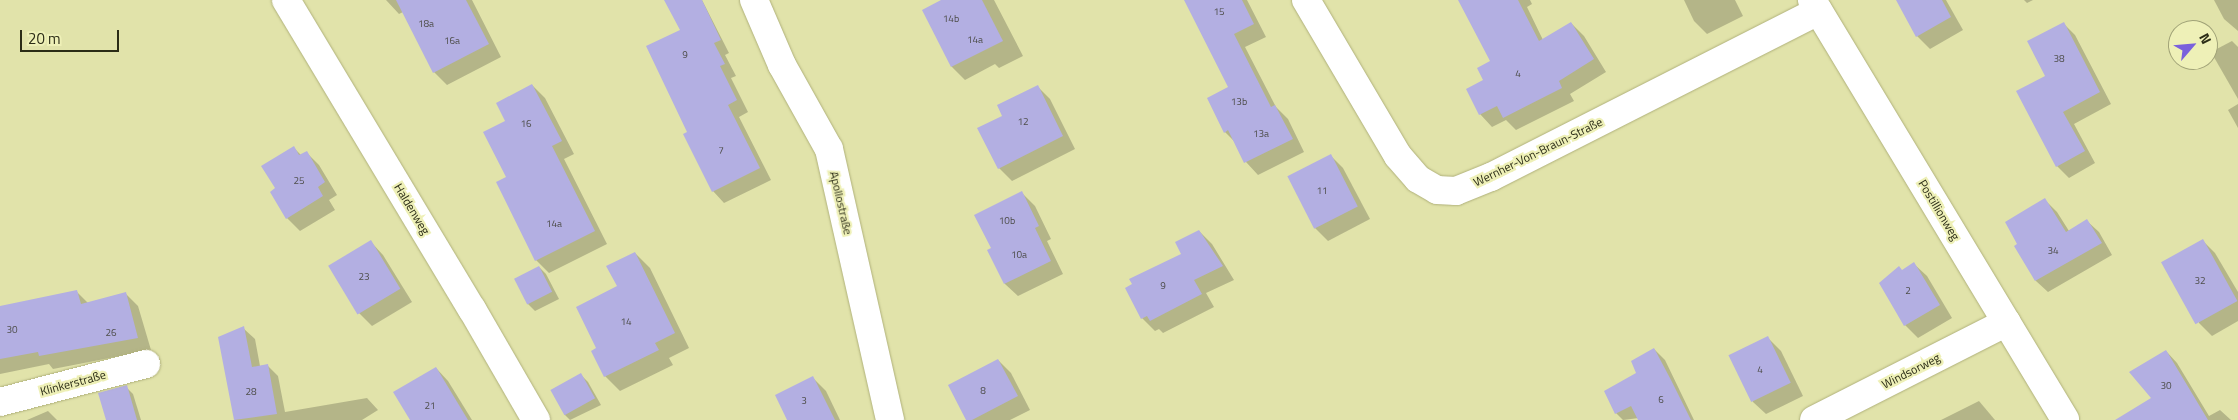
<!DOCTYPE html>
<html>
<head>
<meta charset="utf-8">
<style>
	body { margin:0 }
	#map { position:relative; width:2238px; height:420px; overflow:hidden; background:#e1e3aa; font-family:"Titillium Web",sans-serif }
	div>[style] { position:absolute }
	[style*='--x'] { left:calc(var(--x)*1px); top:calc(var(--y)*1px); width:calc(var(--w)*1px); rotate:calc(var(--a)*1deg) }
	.shadow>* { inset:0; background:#0003 }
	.building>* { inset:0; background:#b3afe2; transform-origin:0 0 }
	.roads { filter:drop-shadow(0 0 1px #b0b17b) drop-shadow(0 0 1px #b0b17b) }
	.minor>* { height:28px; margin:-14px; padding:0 14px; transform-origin:14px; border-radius:14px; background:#fff }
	span { translate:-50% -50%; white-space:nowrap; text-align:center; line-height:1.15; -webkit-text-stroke:4.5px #eef0b7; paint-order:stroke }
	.number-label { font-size:10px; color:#4d4d49 }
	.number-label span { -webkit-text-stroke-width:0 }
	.street-label { font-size:12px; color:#2b2c16 }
	.north { position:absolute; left:2168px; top:20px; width:50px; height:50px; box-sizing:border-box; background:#eef0b7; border:1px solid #a0a277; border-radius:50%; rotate:63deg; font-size:14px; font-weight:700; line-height:20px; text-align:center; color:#2b2c16 }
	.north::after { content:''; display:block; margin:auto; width:18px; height:22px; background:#7a61dc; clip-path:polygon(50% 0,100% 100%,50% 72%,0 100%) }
	.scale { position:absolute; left:20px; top:30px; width:99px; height:22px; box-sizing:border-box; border:2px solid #2b2c16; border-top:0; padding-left:6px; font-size:15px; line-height:18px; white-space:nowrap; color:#2b2c16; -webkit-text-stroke:4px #eef0b7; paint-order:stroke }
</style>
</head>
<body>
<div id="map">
	<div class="shadow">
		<i style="clip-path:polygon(386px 0,472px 0,501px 57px,447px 85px,434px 72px,403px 12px,399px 14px)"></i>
		<i style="clip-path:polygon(665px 0,702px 0,729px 53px,725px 55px,736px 76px,731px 78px,748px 112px,739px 117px,771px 180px,724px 203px,713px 191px,688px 132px,681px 30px)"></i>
		<i style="clip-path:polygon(944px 0,994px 0,1023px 56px,999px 68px,995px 64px,965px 80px,952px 67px,924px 10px)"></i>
		<i style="clip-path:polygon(1186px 0,1247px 0,1266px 37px,1245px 47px,1276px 107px,1288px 119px,1304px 152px,1258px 175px,1246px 162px,1237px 144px,1225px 132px,1230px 88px)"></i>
		<i style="clip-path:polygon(1459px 0,1530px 0,1532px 4px,1527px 7px,1543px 40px,1571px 23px,1584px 36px,1606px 72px,1570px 94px,1574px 101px,1516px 130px,1506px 120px,1492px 127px,1480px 114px,1485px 80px,1492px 62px)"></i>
		<i style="clip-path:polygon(1684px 0,1735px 0,1743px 16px,1707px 34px,1694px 21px)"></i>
		<i style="clip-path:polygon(1908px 0,1946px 0,1963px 30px,1930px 49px,1917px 36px)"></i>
		<i style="clip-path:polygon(2024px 0,2033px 0,2027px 3px)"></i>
		<i style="clip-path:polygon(2214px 0,2238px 0,2238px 31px,2224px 19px)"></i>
		<i style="clip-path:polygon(2063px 23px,2075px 35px,2111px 104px,2074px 124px,2095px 163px,2069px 178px,2057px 166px,2047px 77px)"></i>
		<i style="clip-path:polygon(2232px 41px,2238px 47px,2238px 99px,2211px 52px)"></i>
		<i style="clip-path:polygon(532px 85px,545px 98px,574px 154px,564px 159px,607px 244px,549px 273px,536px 260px,508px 178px)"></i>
		<i style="clip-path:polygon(1037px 86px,1050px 99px,1075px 149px,1012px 181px,999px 168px,1004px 116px)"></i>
		<i style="clip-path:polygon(2238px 104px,2238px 128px,2228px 110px)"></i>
		<i style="clip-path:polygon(294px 148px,301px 155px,306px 152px,319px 165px,337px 195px,329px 200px,335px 210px,300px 231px,287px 218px,277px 189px)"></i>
		<i style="clip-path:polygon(1330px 155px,1343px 168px,1370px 219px,1328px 241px,1315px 228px)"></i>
		<i style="clip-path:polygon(1022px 193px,1035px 206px,1051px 239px,1047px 241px,1063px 274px,1018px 296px,1005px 284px,993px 249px)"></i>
		<i style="clip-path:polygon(2045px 200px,2057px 212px,2069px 231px,2087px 221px,2099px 232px,2112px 255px,2048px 292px,2036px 281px,2016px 246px)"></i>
		<i style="clip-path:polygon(1199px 231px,1212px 244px,1234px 280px,1206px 293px,1214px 307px,1163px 333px,1159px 329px,1155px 331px,1142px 318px)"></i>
		<i style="clip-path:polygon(2202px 240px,2215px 253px,2238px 292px,2238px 321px,2212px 336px,2199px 323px)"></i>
		<i style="clip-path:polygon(371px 242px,383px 255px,412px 302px,372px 326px,359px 313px)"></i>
		<i style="clip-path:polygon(635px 253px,650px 268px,689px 348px,669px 358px,673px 365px,620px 391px,605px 376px,598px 349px,618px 287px)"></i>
		<i style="clip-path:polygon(1914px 264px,1927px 276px,1952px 318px,1918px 338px,1905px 325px,1902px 271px)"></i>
		<i style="clip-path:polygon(539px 267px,546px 274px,559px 299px,535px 311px,528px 304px,516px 279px)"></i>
		<i style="clip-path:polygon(77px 292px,88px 303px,125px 293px,138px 306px,151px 350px,53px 369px,49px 364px,0 374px,0 308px)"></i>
		<i style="clip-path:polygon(243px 328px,255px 339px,260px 366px,267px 365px,278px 376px,285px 412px,367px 398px,378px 410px,362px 420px,235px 420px,220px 338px)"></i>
		<i style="clip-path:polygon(1768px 338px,1781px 351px,1803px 396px,1766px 414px,1753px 402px,1731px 357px)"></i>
		<i style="clip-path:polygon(1654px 349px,1665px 360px,1694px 420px,1640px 420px,1639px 418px,1623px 420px,1616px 413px)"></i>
		<i style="clip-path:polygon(2166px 351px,2177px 363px,2209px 416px,2220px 410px,2231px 420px,2119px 420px,2153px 399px)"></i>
		<i style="clip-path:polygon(998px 360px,1011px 373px,1030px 410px,1010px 420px,968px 420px)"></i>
		<i style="clip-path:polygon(436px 368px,448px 381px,472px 420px,411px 420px)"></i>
		<i style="clip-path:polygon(581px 375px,588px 382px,601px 405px,570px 420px,564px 414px)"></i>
		<i style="clip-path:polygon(813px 378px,826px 391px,840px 420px,789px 420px)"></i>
		<i style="clip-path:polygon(126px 387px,133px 394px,141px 420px,107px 420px)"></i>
		<i style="clip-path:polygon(1979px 401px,1995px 420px,1941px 420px)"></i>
		<i style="clip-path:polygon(48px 411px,57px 420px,27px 420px)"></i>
	</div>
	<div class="building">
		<i style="clip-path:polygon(396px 0,466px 0,489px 44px,433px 73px)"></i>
		<i style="clip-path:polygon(664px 0,702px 0,721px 40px,714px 43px,725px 64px,720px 66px,737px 100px,728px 105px,760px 168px,712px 192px,683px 134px,687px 132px,646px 46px,680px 30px)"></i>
		<i style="clip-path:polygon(941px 0,982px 0,1003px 41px,951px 67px,922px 10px)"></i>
		<i style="clip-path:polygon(1184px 0,1242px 0,1254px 24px,1234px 34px,1271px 107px,1275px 105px,1293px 139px,1244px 163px,1228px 130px,1224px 133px,1207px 98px,1228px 87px)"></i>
		<i style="clip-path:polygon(1458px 0,1518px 0,1539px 41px,1571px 22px,1594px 59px,1559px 81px,1562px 88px,1503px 118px,1497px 106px,1479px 115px,1466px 89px,1483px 80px,1477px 68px,1490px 61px)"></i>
		<i style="clip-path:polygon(1896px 0,1942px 0,1951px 17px,1916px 37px)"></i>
		<i style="clip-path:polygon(2064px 22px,2100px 92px,2063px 112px,2085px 151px,2056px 167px,2016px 91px,2045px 76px,2027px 41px)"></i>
		<i style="clip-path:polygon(532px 84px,562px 141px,552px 146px,595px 231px,535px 261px,496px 182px,506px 177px,483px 132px,505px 121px,496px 103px)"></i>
		<i style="clip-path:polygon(1038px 85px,1063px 136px,998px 169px,977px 128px,1002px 116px,997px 105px)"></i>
		<i style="clip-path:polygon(294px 146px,299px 155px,307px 151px,325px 182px,318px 187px,323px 196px,286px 219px,270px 192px,275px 188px,261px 166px)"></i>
		<i style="left:1331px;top:154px;width:59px;height:49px;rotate:63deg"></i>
		<i style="clip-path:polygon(1022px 191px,1039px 226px,1035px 228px,1051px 261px,1004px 284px,987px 250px,991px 248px,974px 215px)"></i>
		<i style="clip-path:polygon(2045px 198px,2066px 232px,2087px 219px,2102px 243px,2035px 281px,2014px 246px,2017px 244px,2005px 222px)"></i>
		<i style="clip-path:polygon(1199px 230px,1223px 266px,1194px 280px,1202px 294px,1150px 321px,1147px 316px,1141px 319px,1125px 288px,1132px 284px,1129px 279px,1181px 254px,1175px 242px)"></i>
		<i style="left:2203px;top:239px;width:71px;height:48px;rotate:61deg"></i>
		<i style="left:371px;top:240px;width:57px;height:50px;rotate:59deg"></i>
		<i style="clip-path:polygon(635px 252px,675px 333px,655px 343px,659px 350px,604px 377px,591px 351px,596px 348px,576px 307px,617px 286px,606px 266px)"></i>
		<i style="clip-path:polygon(1914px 262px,1940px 305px,1904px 326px,1879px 283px,1899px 266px,1902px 270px)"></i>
		<i style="left:539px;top:266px;width:29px;height:28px;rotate:63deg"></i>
		<i style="clip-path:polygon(77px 290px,81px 304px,126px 292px,138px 338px,39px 356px,38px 352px,0 359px,0 306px)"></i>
		<i style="clip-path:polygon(244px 326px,252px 367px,268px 364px,277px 414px,234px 420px,218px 337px)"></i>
		<i style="left:1768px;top:336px;width:52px;height:44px;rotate:64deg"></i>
		<i style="clip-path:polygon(1654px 348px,1671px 380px,1691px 420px,1638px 420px,1631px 406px,1615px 414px,1604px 391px,1636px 373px,1631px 361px)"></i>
		<i style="clip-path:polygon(2166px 350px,2208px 420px,2115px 420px,2151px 398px,2129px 372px)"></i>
		<i style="clip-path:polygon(998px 359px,1018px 396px,972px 420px,966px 420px,948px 385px)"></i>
		<i style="clip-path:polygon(436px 367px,468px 420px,410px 420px,393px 392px)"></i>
		<i style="left:581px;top:373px;width:29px;height:35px;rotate:61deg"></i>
		<i style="clip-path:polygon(813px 376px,835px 420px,787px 420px,775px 395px)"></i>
		<i style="clip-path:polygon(127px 385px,137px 420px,106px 420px,98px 393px)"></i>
	</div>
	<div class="roads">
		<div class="minor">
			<i style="--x:286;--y:0;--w:361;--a:59"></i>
			<i style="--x:472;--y:309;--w:128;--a:60"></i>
			<i style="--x:754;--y:0;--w:71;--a:66.7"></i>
			<i style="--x:782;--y:65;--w:96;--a:60.8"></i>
			<i style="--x:829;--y:149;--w:278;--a:77.3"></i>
			<i style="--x:1306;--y:0;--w:181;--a:59.5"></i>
			<i style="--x:1398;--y:156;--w:30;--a:49"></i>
			<i style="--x:1418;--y:179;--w:22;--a:30"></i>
			<i style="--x:1437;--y:190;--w:19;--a:3"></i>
			<i style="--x:1456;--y:191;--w:38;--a:-22"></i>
			<i style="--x:1491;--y:177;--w:367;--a:-26.9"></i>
			<i style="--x:1812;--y:0;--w:490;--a:58.9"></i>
			<i style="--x:0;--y:402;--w:151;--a:-14.6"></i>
			<i style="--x:1814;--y:420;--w:216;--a:-26.9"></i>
		</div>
	</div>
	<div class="number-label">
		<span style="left:1219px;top:12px">15</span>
		<span style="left:951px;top:19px">14b</span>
		<span style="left:426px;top:24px">18a</span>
		<span style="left:975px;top:40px">14a</span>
		<span style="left:452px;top:41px">16a</span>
		<span style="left:685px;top:55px">9</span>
		<span style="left:2059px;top:59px">38</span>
		<span style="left:1518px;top:74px">4</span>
		<span style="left:1239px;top:102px">13b</span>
		<span style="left:1023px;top:122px">12</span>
		<span style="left:526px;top:124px">16</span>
		<span style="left:1261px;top:134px">13a</span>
		<span style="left:721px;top:151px">7</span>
		<span style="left:299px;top:181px">25</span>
		<span style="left:1322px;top:191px">11</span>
		<span style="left:1007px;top:221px">10b</span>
		<span style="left:554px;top:224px">14a</span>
		<span style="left:2053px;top:251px">34</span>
		<span style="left:1019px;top:255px">10a</span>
		<span style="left:364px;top:277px">23</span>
		<span style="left:2200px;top:281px">32</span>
		<span style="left:1163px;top:286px">9</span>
		<span style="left:1908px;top:291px">2</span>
		<span style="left:626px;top:322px">14</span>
		<span style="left:12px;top:330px">30</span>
		<span style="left:111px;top:333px">26</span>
		<span style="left:1760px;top:370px">4</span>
		<span style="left:2166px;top:386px">30</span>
		<span style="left:983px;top:391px">8</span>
		<span style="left:251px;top:392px">28</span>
		<span style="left:1661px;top:400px">6</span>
		<span style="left:804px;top:401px">3</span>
		<span style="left:430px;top:406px">21</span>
	</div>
	<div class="street-label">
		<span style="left:1538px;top:152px;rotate:-26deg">Wernher-Von-Braun-Straße</span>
		<span style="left:841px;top:203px;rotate:77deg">Apollostraße</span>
		<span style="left:412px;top:209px;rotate:59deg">Haldenweg</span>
		<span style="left:1939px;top:210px;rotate:59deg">Postillionweg</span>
		<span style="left:1911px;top:371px;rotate:-27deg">Windsorweg</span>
		<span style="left:73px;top:383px;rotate:-15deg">Klinkerstraße</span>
	</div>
	<div class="north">N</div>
	<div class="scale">20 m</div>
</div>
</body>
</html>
